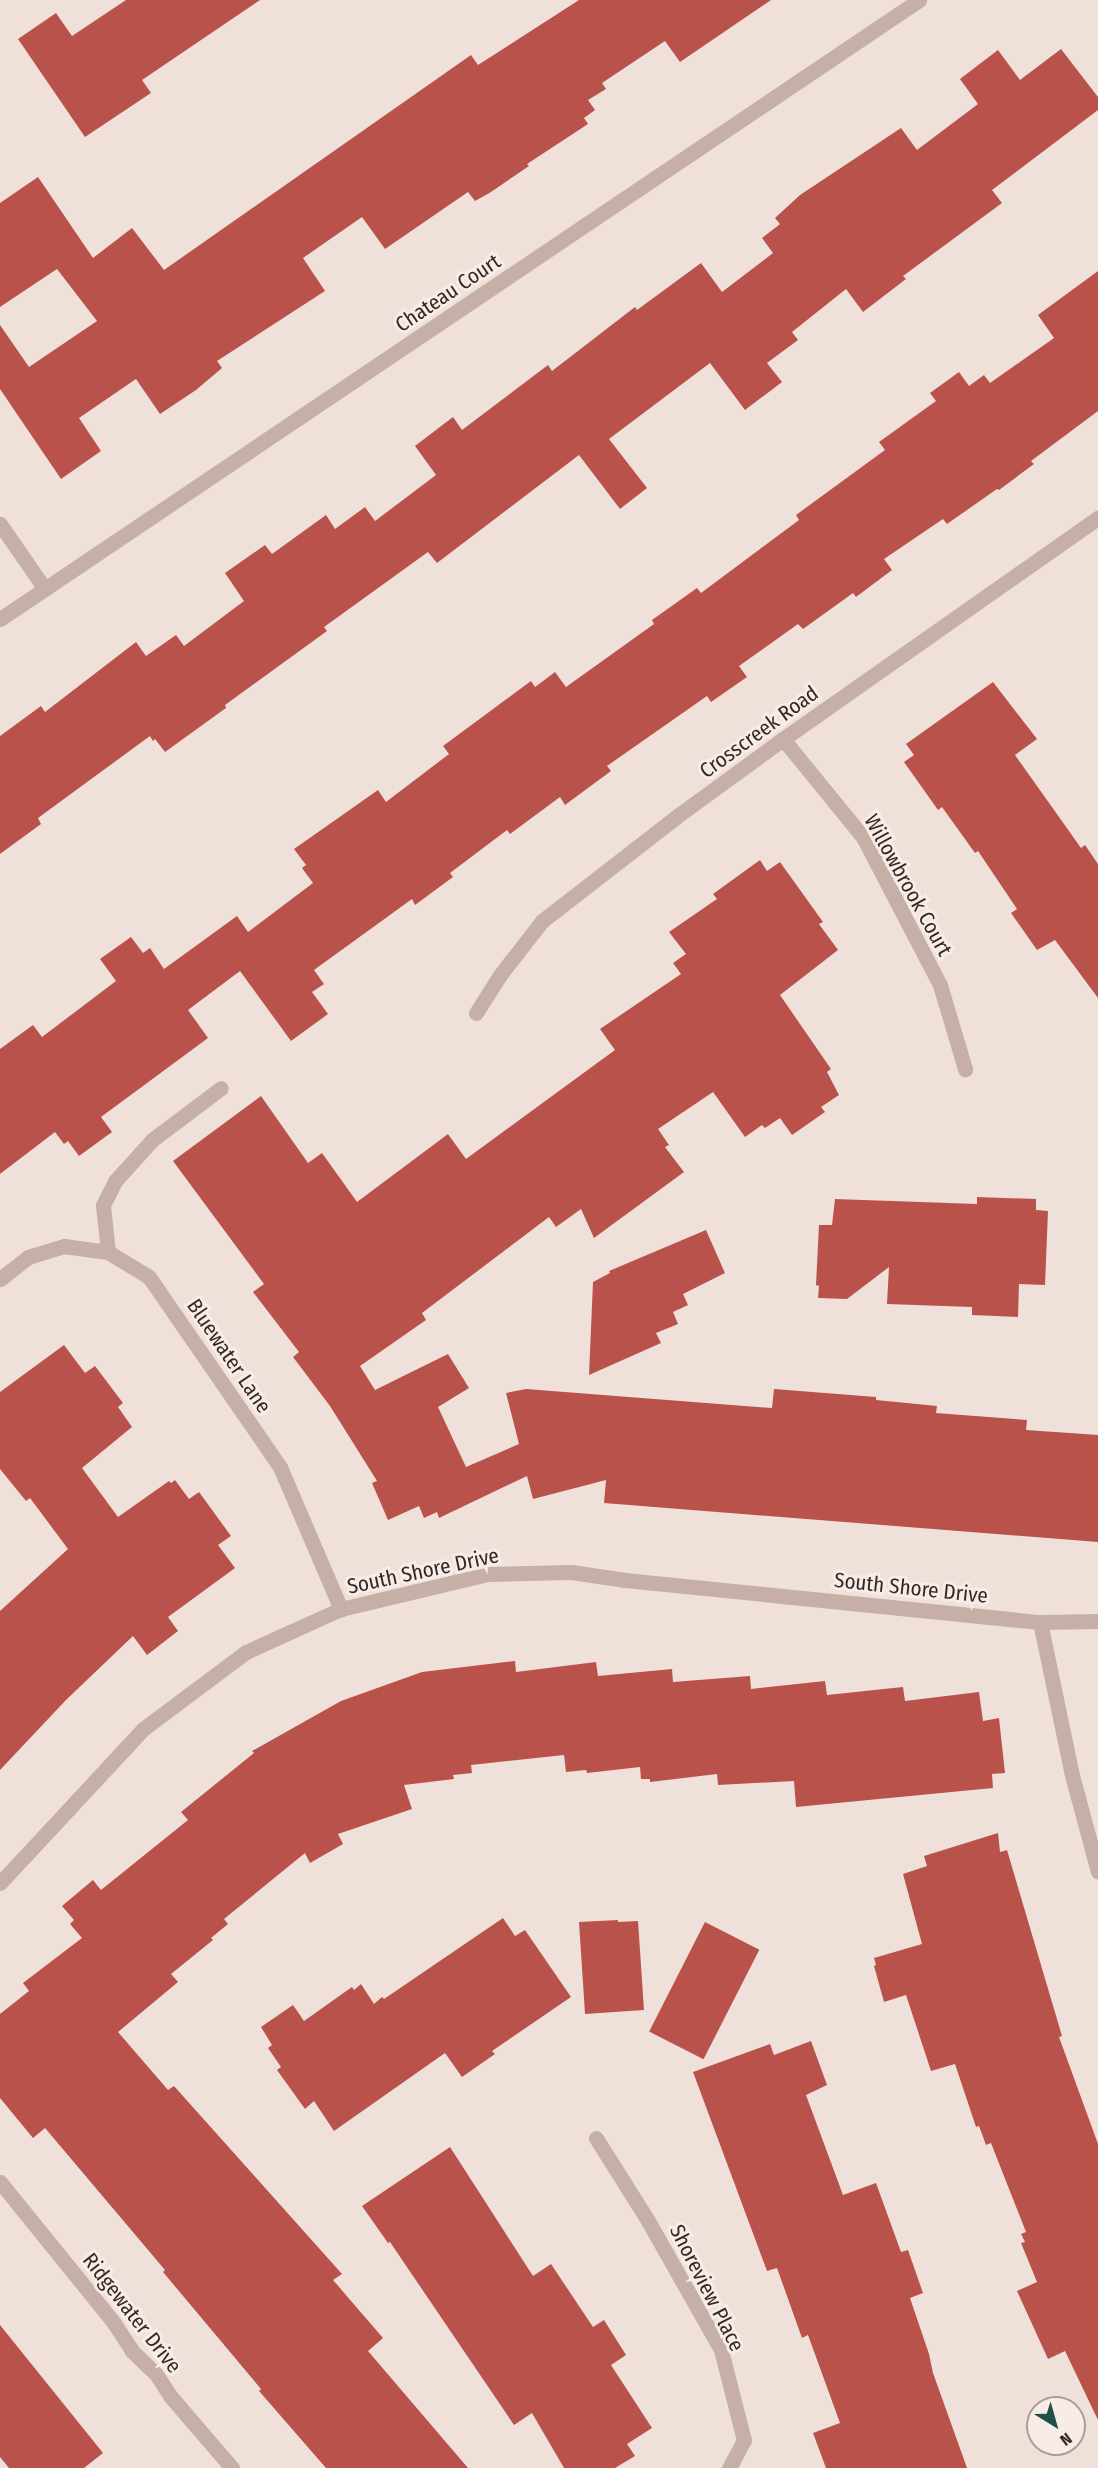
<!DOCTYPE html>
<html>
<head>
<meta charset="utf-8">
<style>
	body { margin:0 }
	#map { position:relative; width:1098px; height:2468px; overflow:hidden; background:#efe1da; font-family:"Fira Sans Condensed",sans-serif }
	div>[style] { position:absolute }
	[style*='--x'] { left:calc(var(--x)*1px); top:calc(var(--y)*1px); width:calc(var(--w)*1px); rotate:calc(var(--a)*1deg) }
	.building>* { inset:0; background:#ba524c; transform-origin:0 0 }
	.minor>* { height:15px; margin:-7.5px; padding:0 7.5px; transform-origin:7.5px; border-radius:7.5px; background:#c5afa7 }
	span { translate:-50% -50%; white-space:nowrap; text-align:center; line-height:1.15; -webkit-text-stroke:6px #f7ece6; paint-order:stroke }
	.street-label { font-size:21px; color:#332827 }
	.north { position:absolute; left:1026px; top:2396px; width:60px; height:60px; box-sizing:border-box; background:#f7ece6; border:2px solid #a99e9a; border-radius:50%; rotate:143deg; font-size:16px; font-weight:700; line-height:24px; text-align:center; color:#332827 }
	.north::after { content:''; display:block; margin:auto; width:21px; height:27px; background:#21504a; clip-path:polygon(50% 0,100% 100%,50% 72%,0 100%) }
</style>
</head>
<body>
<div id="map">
	<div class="building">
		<i style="clip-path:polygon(126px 0,260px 0,142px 80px,151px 93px,85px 137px,18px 39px,56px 13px,72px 36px)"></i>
		<i style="clip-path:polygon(579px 0,771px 0,680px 62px,665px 41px,602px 83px,606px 89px,588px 100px,595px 110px,584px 118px,588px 124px,527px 164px,529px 166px,491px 192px,475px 201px,468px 192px,385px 249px,362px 217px,303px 258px,325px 291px,217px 361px,222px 368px,196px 390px,160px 414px,136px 379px,79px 418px,101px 451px,61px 479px,0 389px,0 325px,29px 367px,97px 321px,57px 269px,0 307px,0 203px,38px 177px,93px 258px,132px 228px,164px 270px,471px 55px,478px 65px)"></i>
		<i style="clip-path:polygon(1061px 49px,1098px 97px,1098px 110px,992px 190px,1002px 203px,903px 276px,906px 279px,863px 312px,846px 289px,792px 332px,798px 340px,767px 363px,782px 382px,745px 410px,710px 363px,609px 439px,647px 488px,620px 509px,579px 455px,437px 563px,428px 552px,324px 627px,327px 631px,225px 705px,226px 708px,165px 752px,155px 739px,153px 741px,150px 736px,38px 818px,41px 824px,0 854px,0 736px,41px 706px,45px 712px,136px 642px,146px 656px,176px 635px,184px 646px,244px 601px,225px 573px,265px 545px,272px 554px,326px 515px,335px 529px,365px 507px,375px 521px,436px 475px,415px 446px,453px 417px,462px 430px,548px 365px,552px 371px,635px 307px,637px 310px,701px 263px,722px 292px,773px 253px,762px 238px,780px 224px,775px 218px,800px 195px,901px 128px,917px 150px,978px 104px,960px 79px,998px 50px,1020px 80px)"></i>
		<i style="clip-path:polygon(1098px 271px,1098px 411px,1031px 461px,1034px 464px,999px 490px,997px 489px,947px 524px,943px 519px,884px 559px,892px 570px,856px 597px,853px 593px,803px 629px,798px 624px,739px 666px,747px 677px,711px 702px,707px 696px,607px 766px,611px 771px,565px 805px,560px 797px,510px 834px,507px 830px,450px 873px,453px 877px,415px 905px,412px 899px,314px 970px,324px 984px,312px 992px,328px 1014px,291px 1041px,240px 971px,188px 1010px,208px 1038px,101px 1117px,112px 1132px,79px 1156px,68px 1141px,64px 1144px,55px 1132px,0 1174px,0 1049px,33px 1025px,42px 1037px,116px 981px,100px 959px,131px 937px,143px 953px,150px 948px,164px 969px,237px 916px,248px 932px,313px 883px,302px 868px,306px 865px,294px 849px,378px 790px,386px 802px,449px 754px,443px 746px,531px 681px,535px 687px,555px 672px,566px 687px,654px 624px,652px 620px,697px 588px,701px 593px,799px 520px,796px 515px,885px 450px,879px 442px,936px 401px,930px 393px,959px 372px,969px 386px,984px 375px,990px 383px,1054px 338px,1038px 315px)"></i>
		<i style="clip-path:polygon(993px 682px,1037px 739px,1015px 755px,1081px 848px,1085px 845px,1098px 864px,1098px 998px,1055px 940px,1037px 950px,1011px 913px,1017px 909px,978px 851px,975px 853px,942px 807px,938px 810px,904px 762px,914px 755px,906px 744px)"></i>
		<i style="clip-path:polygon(760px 860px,767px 871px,780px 862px,823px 922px,819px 924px,838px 950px,780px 995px,831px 1069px,827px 1072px,839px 1095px,821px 1107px,825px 1112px,792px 1135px,780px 1118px,765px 1128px,762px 1125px,745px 1137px,713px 1092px,658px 1129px,669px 1145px,665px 1147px,684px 1172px,594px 1238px,581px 1209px,556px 1227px,549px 1217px,422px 1313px,426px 1320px,360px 1366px,375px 1390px,448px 1354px,469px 1388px,438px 1407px,466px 1467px,519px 1444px,506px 1393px,526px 1389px,772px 1408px,774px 1389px,876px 1397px,876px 1400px,937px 1406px,936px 1413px,1027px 1420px,1026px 1430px,1098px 1435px,1098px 1542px,604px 1503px,606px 1480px,533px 1499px,527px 1476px,439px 1518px,437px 1512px,424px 1518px,419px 1506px,388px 1520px,372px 1483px,377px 1481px,330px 1406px,293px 1357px,299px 1352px,253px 1292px,264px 1284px,173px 1161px,261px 1096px,308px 1163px,322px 1153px,357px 1202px,448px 1134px,466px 1159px,615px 1050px,600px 1029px,681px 974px,673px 963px,686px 954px,669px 932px,717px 899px,713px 894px)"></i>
		<i style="clip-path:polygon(977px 1197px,1036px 1199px,1036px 1210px,1048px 1211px,1045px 1285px,1019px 1284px,1018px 1317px,972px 1315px,972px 1307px,887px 1304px,889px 1267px,847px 1299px,818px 1298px,819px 1286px,816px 1285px,819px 1225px,832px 1225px,835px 1199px,977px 1204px)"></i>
		<i style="clip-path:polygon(706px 1230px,725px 1273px,683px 1294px,688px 1305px,673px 1312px,678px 1324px,656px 1333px,661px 1343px,589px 1375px,593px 1282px,610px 1273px,609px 1271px)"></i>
		<i style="clip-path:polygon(64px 1345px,85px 1373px,95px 1366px,123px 1403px,118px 1407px,132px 1427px,82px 1468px,118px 1517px,169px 1481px,171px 1483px,175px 1480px,189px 1499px,199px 1492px,231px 1536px,218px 1545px,235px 1568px,168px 1617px,178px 1631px,147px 1655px,133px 1636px,66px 1700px,0 1770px,0 1611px,68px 1549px,30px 1498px,26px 1501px,0 1469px,0 1392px)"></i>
		<i style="clip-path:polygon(515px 1661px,516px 1672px,596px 1662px,598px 1676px,672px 1669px,673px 1682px,750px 1676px,751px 1689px,825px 1681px,827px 1695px,903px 1687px,905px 1701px,979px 1692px,983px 1721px,999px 1718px,1005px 1773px,992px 1774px,993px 1788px,796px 1807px,794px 1781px,718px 1785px,717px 1774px,650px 1782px,650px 1779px,641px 1779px,640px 1767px,587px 1773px,586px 1770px,566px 1772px,564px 1755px,471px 1765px,472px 1773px,453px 1775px,454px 1779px,404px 1785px,412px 1809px,338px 1834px,343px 1844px,310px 1863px,305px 1853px,224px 1919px,228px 1924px,211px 1938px,213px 1940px,171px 1974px,178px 1982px,118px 2032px,168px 2090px,174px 2086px,342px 2274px,333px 2280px,383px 2338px,368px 2351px,468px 2468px,326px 2468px,259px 2391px,261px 2389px,163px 2272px,165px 2270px,45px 2128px,33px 2138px,0 2098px,0 2014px,29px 1991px,23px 1983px,82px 1938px,70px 1924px,74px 1920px,62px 1906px,93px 1880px,101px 1890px,188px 1820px,181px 1812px,254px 1753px,252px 1751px,341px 1701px,422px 1672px)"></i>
		<i style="clip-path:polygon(998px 1833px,1000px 1852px,1007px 1850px,1062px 2036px,1059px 2037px,1098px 2144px,1098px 2420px,1065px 2351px,1048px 2359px,1017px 2291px,1037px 2282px,1021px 2243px,1025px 2242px,1021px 2234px,1026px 2232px,991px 2143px,986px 2145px,979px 2126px,976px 2127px,955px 2064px,931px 2071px,906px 1995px,884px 2002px,874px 1966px,876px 1965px,874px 1958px,922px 1944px,903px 1874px,927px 1866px,924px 1856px)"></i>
		<i style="clip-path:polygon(503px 1918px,515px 1936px,525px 1930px,571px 1997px,492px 2051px,495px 2054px,462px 2077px,445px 2053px,334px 2131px,314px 2101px,305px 2109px,277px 2070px,281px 2067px,268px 2048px,272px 2045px,261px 2027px,293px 2005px,304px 2021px,352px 1987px,354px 1990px,361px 1984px,374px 2004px,382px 1997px,384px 1999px)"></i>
		<i style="clip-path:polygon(618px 1920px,618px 1922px,638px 1921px,644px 2010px,585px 2014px,579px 1922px)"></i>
		<i style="left:705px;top:1922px;width:61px;height:123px;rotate:27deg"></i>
		<i style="clip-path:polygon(811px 2041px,827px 2085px,806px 2095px,843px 2195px,876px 2183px,901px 2252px,908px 2250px,923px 2293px,910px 2298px,929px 2354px,933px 2373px,967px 2468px,826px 2468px,813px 2433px,840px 2423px,808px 2335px,802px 2338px,777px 2268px,767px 2271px,693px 2072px,770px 2044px,774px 2055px)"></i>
		<i style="clip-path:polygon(450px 2147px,533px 2276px,551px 2264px,593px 2327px,604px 2320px,626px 2355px,611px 2365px,652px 2428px,627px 2444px,635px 2456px,615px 2468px,564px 2468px,532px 2413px,514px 2425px,390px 2242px,388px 2243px,362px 2206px)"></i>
		<i style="clip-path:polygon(0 2325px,103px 2453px,84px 2468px,9px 2468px,0 2457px)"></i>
	</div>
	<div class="minor">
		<i style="--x:0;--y:524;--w:79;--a:55.3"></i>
		<i style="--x:0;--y:619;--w:1108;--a:-33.96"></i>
		<i style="--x:783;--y:739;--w:127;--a:50.8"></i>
		<i style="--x:863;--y:837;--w:167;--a:62.5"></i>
		<i style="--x:940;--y:985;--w:88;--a:73.4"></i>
		<i style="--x:476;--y:1013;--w:45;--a:-57.7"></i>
		<i style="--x:500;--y:975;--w:68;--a:-52.1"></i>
		<i style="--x:542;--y:921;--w:175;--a:-37.8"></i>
		<i style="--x:680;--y:814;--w:127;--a:-36.1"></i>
		<i style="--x:783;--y:739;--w:385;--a:-35.1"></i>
		<i style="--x:108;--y:1252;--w:47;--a:-96.1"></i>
		<i style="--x:103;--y:1205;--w:27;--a:-63"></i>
		<i style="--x:115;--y:1181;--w:55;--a:-47.9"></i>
		<i style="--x:152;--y:1140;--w:86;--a:-37"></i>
		<i style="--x:0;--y:1279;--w:36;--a:-38"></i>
		<i style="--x:28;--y:1257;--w:38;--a:-17"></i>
		<i style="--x:64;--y:1246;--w:44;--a:7.8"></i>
		<i style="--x:108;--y:1252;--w:48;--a:31.4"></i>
		<i style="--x:149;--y:1277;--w:231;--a:55.4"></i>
		<i style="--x:280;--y:1467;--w:155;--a:66.8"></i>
		<i style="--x:1040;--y:1622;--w:156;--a:78.2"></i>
		<i style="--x:1072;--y:1775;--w:100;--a:75"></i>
		<i style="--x:0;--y:1883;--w:210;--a:-47.1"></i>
		<i style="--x:143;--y:1729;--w:129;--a:-36.8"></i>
		<i style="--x:246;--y:1652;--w:104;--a:-24.4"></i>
		<i style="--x:341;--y:1609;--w:151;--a:-13.4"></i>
		<i style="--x:488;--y:1574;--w:83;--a:-1.4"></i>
		<i style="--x:571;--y:1572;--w:55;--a:8.4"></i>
		<i style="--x:625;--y:1580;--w:417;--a:5.8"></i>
		<i style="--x:1040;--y:1622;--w:58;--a:-1"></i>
		<i style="--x:596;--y:2138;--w:96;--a:57.8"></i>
		<i style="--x:647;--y:2219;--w:150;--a:60.5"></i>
		<i style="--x:721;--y:2350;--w:93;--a:75.7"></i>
		<i style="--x:744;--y:2440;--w:32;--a:118"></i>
		<i style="--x:0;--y:2182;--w:181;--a:51"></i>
		<i style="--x:114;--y:2323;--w:33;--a:57"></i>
		<i style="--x:132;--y:2351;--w:33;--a:44"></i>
		<i style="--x:156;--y:2374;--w:27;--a:57"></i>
		<i style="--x:171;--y:2397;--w:94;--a:49.3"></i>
	</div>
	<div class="street-label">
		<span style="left:448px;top:293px;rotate:-34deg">Chateau Court</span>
		<span style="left:759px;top:732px;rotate:-36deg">Crosscreek Road</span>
		<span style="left:908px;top:885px;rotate:61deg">Willowbrook Court</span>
		<span style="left:229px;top:1356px;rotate:56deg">Bluewater Lane</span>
		<span style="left:423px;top:1571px;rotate:-12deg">South Shore Drive</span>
		<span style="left:911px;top:1588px;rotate:6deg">South Shore Drive</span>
		<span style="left:707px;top:2288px;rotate:63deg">Shoreview Place</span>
		<span style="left:132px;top:2313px;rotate:52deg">Ridgewater Drive</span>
	</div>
	<div class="north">N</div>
</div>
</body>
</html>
